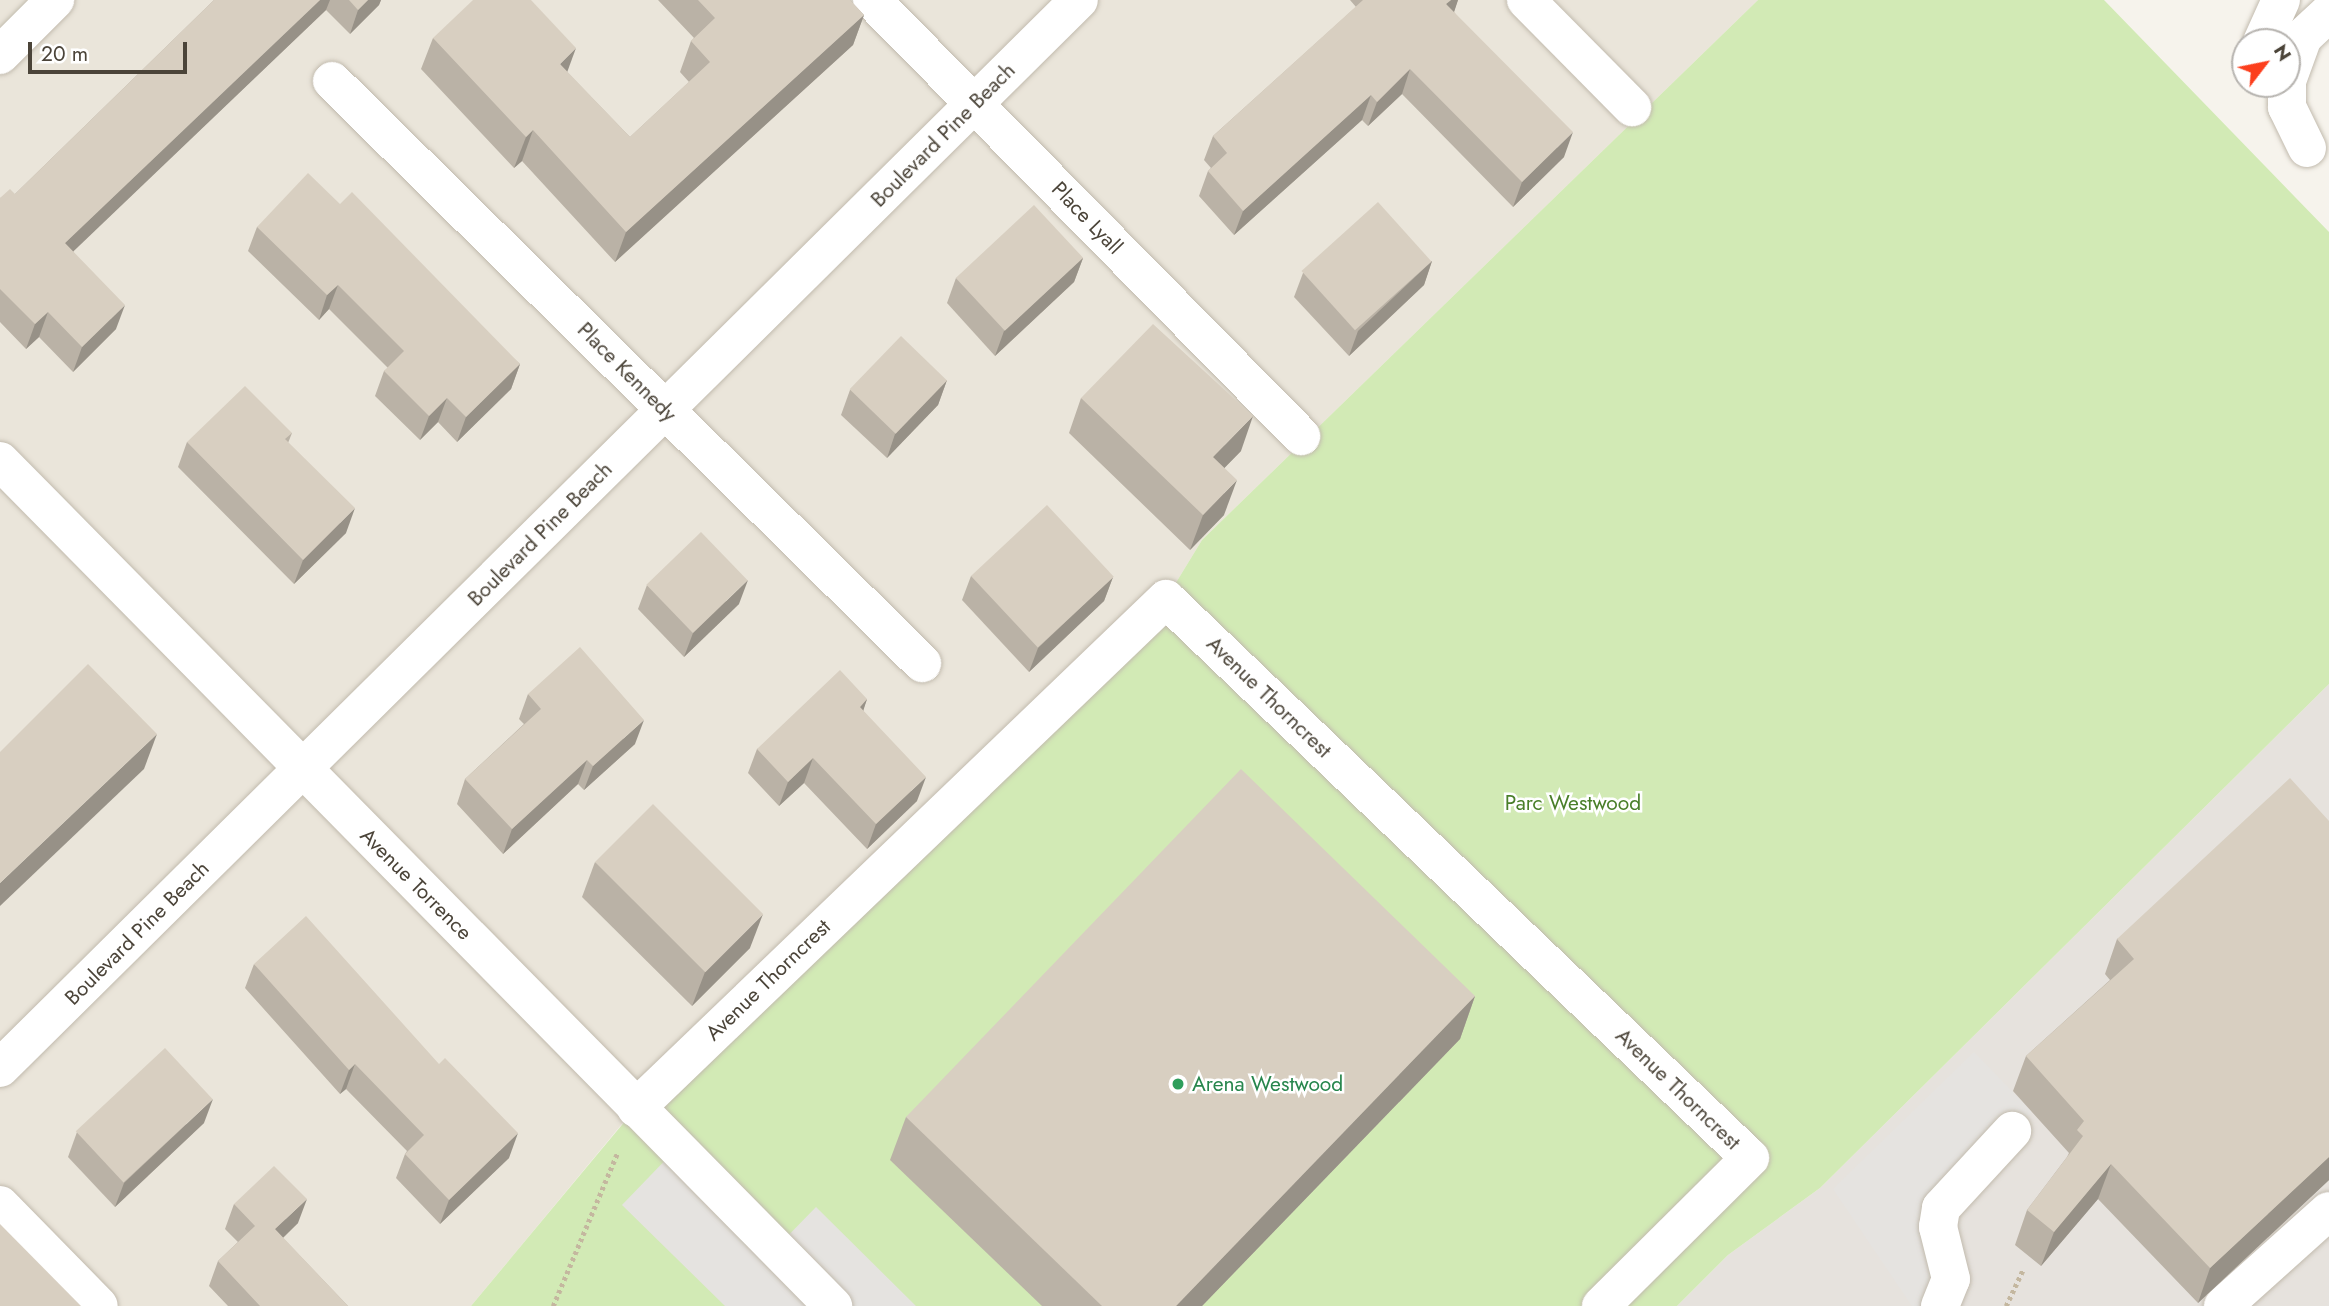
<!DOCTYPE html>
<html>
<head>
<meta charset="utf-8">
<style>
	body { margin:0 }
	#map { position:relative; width:2329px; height:1306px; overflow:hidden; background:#f6f3ec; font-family:Jost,sans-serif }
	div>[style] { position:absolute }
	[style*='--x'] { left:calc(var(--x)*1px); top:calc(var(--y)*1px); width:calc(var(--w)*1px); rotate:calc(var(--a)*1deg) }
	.residential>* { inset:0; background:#eae5da }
	.industrial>* { inset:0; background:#e6e2dd }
	.green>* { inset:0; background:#d2eab5 }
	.parking>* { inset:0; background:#e5e3e0 }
	.path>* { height:4.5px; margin-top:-2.25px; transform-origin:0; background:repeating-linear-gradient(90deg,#c4b79f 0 3.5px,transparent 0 7px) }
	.roads { filter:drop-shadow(0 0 2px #c2bbae) drop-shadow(0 0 2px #c2bbae) }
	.minor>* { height:38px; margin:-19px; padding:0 19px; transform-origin:19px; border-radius:19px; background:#fff }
	.wall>* { inset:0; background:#bab2a6 }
	.shaded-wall>* { inset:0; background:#979187 }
	.building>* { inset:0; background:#d8cfc1; transform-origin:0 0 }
	.dots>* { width:19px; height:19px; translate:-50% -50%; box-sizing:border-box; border:4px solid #fff; border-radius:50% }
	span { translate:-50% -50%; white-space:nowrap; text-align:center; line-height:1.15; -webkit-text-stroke:5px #fff; paint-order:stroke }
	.street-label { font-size:21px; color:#4b4439 }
	.park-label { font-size:21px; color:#4a7f2a }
	.leisure-label { font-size:21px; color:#27864d }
	.left { translate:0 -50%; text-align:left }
	.north { position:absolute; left:2231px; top:28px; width:70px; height:70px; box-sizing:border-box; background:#fff; border:2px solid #b7b4b0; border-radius:50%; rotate:58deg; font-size:19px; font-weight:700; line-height:28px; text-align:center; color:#4b4439 }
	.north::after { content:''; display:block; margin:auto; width:24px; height:32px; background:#fc3f1d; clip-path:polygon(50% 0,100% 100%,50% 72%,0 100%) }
	.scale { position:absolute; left:28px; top:42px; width:159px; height:32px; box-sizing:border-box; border:4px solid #4b4439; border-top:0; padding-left:9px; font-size:21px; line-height:24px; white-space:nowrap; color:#4b4439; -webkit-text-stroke:5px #fff; paint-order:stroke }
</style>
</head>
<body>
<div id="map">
	<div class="residential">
		<i style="clip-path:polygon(0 0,1758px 0,1202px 540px,1166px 599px,636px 1107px,471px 1306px,0 1306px)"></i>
	</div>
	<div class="industrial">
		<i style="clip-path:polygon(2329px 684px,2329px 1306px,1677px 1306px,1728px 1255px,1820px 1188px)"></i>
	</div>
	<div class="green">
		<i style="clip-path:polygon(1758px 0,2104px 0,2329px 232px,2329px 684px,1820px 1188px,1728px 1255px,1677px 1306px,471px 1306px,636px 1108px,1166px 599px,1202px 540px)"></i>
	</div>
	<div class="parking">
		<i style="clip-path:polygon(1974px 1052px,2032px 1112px,1948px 1194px,1940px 1306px,1912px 1306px,1833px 1189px)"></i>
		<i style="clip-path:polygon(676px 1149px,776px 1248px,816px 1207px,916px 1306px,725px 1306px,622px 1205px)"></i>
	</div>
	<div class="path">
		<i style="--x:553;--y:1306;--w:165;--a:-67.2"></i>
		<i style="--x:2006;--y:1306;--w:40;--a:-65"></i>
	</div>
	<div class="roads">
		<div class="minor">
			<i style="--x:872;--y:0;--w:612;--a:45.46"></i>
			<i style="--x:1526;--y:0;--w:151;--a:45.3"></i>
			<i style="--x:2262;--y:42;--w:46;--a:-65.7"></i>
			<i style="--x:0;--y:55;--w:78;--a:-45"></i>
			<i style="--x:332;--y:81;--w:829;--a:44.61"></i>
			<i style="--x:2307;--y:148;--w:46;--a:-116"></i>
			<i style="--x:2287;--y:107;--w:26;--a:-90"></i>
			<i style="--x:2287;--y:81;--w:47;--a:-70"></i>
			<i style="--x:2303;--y:37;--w:35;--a:-43"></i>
			<i style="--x:0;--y:461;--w:1187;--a:45.41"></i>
			<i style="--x:0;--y:1068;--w:1518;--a:-44.71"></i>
			<i style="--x:636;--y:1108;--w:735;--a:-43.84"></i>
			<i style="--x:1166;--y:599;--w:808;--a:43.75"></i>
			<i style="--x:1750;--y:1158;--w:210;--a:135.2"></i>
			<i style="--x:0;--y:1205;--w:141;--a:45.6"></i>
			<i style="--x:1940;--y:1306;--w:29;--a:-68"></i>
			<i style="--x:1951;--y:1279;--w:54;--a:-104"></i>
			<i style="--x:1938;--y:1227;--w:19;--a:-81"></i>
			<i style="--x:1941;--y:1208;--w:105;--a:-47.3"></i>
			<i style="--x:2223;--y:1306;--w:142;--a:-41.9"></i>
		</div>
	</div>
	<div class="wall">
		<i style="clip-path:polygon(214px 0,381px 0,379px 5px,350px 34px,326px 10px,73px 251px,116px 329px,73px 372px,39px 337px,26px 349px,0 322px,0 198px,15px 194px)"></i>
		<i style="clip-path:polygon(658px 0,850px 0,864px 15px,853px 45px,615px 262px,522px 161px,514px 168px,421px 69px,433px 38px,567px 72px,630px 137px,689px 82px,680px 72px,691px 41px,694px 38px)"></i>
		<i style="clip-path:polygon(1350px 0,1458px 0,1454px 12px,1564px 157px,1513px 207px,1402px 94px,1368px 126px,1362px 120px,1234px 235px,1199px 196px,1208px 171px,1211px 168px,1204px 160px,1213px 136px,1356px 7px)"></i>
		<i style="clip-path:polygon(340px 204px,520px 364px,511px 389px,457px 442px,438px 422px,420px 440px,375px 396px,384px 371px,388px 368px,329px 309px,319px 320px,248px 251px,257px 227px)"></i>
		<i style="clip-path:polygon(1083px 258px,1074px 282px,995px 356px,947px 303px,956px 278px)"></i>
		<i style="clip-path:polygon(1432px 261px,1424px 285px,1349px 356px,1294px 297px,1303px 273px)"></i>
		<i style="clip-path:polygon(947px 380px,938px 405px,887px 458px,841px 415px,850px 390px)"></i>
		<i style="clip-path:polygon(1081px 398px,1241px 451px,1224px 468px,1224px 515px,1190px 550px,1069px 433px)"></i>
		<i style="clip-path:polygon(292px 433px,288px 443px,346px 533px,294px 584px,178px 467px,187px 442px)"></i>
		<i style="clip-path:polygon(971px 576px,1113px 577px,1104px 601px,1029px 672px,962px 600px)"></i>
		<i style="clip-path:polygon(647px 585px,739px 604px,684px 657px,638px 609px)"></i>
		<i style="clip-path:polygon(528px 694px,635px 744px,584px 790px,578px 784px,503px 854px,457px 804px,465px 779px,524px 724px,519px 719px)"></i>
		<i style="clip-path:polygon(867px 699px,863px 710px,917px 801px,867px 849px,804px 783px,779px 806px,748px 773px,757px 749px)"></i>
		<i style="clip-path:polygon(2329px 821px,2329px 1180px,2198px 1303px,2098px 1199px,2041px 1266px,2015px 1245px,2027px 1210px,2067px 1157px,2069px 1153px,2013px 1091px,2026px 1056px,2110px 980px,2105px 974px,2117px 939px)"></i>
		<i style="clip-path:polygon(595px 862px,750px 948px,692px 1006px,582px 897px)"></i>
		<i style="clip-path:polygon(254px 964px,509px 1158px,440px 1224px,396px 1178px,405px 1154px,407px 1151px,346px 1089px,340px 1094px,245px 988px)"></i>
		<i style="clip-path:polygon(1475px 996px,1460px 1039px,1202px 1306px,1042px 1306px,890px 1160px,906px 1117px)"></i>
		<i style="clip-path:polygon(204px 1123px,115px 1207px,68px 1157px,77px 1132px)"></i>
		<i style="clip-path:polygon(234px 1204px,298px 1223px,283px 1238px,348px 1306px,228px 1306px,209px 1286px,218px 1261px,238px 1242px,225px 1229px)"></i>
	</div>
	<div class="shaded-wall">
		<i style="clip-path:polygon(320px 0,330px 0,326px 10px,56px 268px,65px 243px)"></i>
		<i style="clip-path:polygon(368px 0,381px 0,379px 5px,350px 34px,358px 10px)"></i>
		<i style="clip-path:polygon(1451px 0,1458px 0,1453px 15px,1446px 4px)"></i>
		<i style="clip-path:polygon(864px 15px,853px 45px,615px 262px,626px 232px)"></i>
		<i style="clip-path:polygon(576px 48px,565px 78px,560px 64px)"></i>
		<i style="clip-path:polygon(1410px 69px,1402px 94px,1368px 126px,1377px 102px)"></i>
		<i style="clip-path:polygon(1371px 95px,1362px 120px,1234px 235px,1243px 211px)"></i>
		<i style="clip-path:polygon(533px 130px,522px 161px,514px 168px,526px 137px)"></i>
		<i style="clip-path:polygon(1573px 132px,1564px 157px,1513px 207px,1522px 182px)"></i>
		<i style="clip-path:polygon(1083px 258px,1074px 282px,995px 356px,1004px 331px)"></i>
		<i style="clip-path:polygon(1432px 261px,1424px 285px,1349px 356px,1358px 331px)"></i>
		<i style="clip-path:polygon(338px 285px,329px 309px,319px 320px,327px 295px)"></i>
		<i style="clip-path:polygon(125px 305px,116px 329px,73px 372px,82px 347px)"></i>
		<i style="clip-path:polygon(48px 312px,39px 337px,26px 349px,35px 324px)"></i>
		<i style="clip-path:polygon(520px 364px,511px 389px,457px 442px,466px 417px)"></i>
		<i style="clip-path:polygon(947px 380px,938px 405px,887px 458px,895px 434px)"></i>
		<i style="clip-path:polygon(447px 398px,438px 422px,420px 440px,429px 416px)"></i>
		<i style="clip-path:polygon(1253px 416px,1241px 451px,1201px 492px,1213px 457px)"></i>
		<i style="clip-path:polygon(1237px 480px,1224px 515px,1190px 550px,1203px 515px)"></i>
		<i style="clip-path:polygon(355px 508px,346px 533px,294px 584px,303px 560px)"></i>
		<i style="clip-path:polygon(1113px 577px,1104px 601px,1029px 672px,1038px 648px)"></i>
		<i style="clip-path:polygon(748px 580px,739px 604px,684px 657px,693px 633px)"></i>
		<i style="clip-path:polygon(867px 699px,859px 724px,860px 707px)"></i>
		<i style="clip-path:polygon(644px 720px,635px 744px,584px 790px,593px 766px)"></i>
		<i style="clip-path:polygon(157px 734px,144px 769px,0 906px,0 883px)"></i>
		<i style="clip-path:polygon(813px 758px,804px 783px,779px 806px,788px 782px)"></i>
		<i style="clip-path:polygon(587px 760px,578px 784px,503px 854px,512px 829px)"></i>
		<i style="clip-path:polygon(926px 777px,917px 801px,867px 849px,876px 824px)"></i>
		<i style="clip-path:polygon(763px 914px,750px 948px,692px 1006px,705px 972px)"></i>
		<i style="clip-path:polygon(1475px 996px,1460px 1039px,1202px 1306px,1176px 1306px)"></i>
		<i style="clip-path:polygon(355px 1064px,346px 1089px,340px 1094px,349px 1070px)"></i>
		<i style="clip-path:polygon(213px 1099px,204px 1123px,115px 1207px,124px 1183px)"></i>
		<i style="clip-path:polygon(518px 1133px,509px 1158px,440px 1224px,449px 1200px)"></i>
		<i style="clip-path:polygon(2329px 1157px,2329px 1180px,2198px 1303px,2210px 1268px)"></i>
		<i style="clip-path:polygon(2111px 1164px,2098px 1199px,2041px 1266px,2054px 1232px)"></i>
		<i style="clip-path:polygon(307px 1199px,298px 1223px,266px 1254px,275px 1229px)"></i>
	</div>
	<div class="building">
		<i style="clip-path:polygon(214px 0,320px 0,65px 243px,125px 305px,82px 347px,48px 312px,35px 324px,0 289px,0 198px,10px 189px,15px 194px)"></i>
		<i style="clip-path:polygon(349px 0,368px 0,358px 10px)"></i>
		<i style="clip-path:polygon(473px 0,531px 0,576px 48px,560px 64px,630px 137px,710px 62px,691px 41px,715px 18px,698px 0,850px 0,864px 15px,626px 232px,533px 130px,526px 137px,433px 38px)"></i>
		<i style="clip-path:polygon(1363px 0,1451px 0,1446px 4px,1573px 132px,1522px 182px,1410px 69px,1377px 102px,1371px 95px,1243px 211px,1208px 171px,1227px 153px,1213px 136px)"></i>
		<i style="clip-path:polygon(308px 173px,340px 204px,352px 192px,520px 364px,466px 417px,447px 398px,429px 416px,384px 371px,404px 351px,338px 285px,327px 295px,257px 227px)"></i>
		<i style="left:1378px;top:202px;width:80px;height:103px;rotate:48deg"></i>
		<i style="left:1034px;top:205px;width:72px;height:107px;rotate:47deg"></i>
		<i style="clip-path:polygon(1153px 324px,1253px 416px,1213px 457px,1237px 480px,1203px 515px,1081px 398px)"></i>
		<i style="left:901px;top:336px;width:64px;height:74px;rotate:44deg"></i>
		<i style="clip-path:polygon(245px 386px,292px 433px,285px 439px,355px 508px,303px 560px,187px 442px)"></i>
		<i style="left:1047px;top:505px;width:98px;height:104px;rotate:47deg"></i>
		<i style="left:701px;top:532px;width:67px;height:76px;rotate:46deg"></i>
		<i style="clip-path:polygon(580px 647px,644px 720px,593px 766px,587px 760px,512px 829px,465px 779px,541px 709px,528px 694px)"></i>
		<i style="clip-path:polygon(88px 664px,157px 734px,0 883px,0 752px)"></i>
		<i style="clip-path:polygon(840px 670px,867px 699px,860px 707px,926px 777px,876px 824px,813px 758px,788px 782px,757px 749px)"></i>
		<i style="clip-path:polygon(1241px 769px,1475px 996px,1176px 1306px,1102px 1306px,906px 1117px)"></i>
		<i style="clip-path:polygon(2290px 778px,2329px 821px,2329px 1157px,2210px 1268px,2111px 1164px,2054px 1232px,2027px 1210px,2083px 1136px,2077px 1130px,2084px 1121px,2026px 1056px,2134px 959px,2117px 939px)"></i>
		<i style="left:653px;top:804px;width:156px;height:82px;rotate:45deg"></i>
		<i style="clip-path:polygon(306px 916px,439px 1064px,445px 1058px,518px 1133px,449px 1200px,405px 1154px,424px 1135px,355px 1064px,349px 1070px,254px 964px)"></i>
		<i style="left:165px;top:1048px;width:70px;height:122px;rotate:47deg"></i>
		<i style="clip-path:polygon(274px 1166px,307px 1199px,275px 1229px,348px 1306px,260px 1306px,218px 1261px,255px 1226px,234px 1204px)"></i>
		<i style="clip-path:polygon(0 1224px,81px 1306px,0 1306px)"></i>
	</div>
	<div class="dots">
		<i style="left:1178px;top:1084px;background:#2e9e5b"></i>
	</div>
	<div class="street-label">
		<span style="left:943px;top:135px;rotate:-45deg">Boulevard Pine Beach</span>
		<span style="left:1087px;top:218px;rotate:46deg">Place Lyall</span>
		<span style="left:627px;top:372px;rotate:45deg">Place Kennedy</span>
		<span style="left:540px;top:534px;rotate:-45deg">Boulevard Pine Beach</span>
		<span style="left:1269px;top:697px;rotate:44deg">Avenue Thorncrest</span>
		<span style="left:416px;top:884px;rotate:45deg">Avenue Torrence</span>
		<span style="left:137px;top:933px;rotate:-45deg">Boulevard Pine Beach</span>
		<span style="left:768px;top:980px;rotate:-44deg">Avenue Thorncrest</span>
		<span style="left:1678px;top:1089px;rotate:44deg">Avenue Thorncrest</span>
	</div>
	<div class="park-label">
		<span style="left:1573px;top:803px">Parc Westwood</span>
	</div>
	<div class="leisure-label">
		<span class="left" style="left:1192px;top:1084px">Arena Westwood</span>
	</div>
	<div class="north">N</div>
	<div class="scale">20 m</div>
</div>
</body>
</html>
